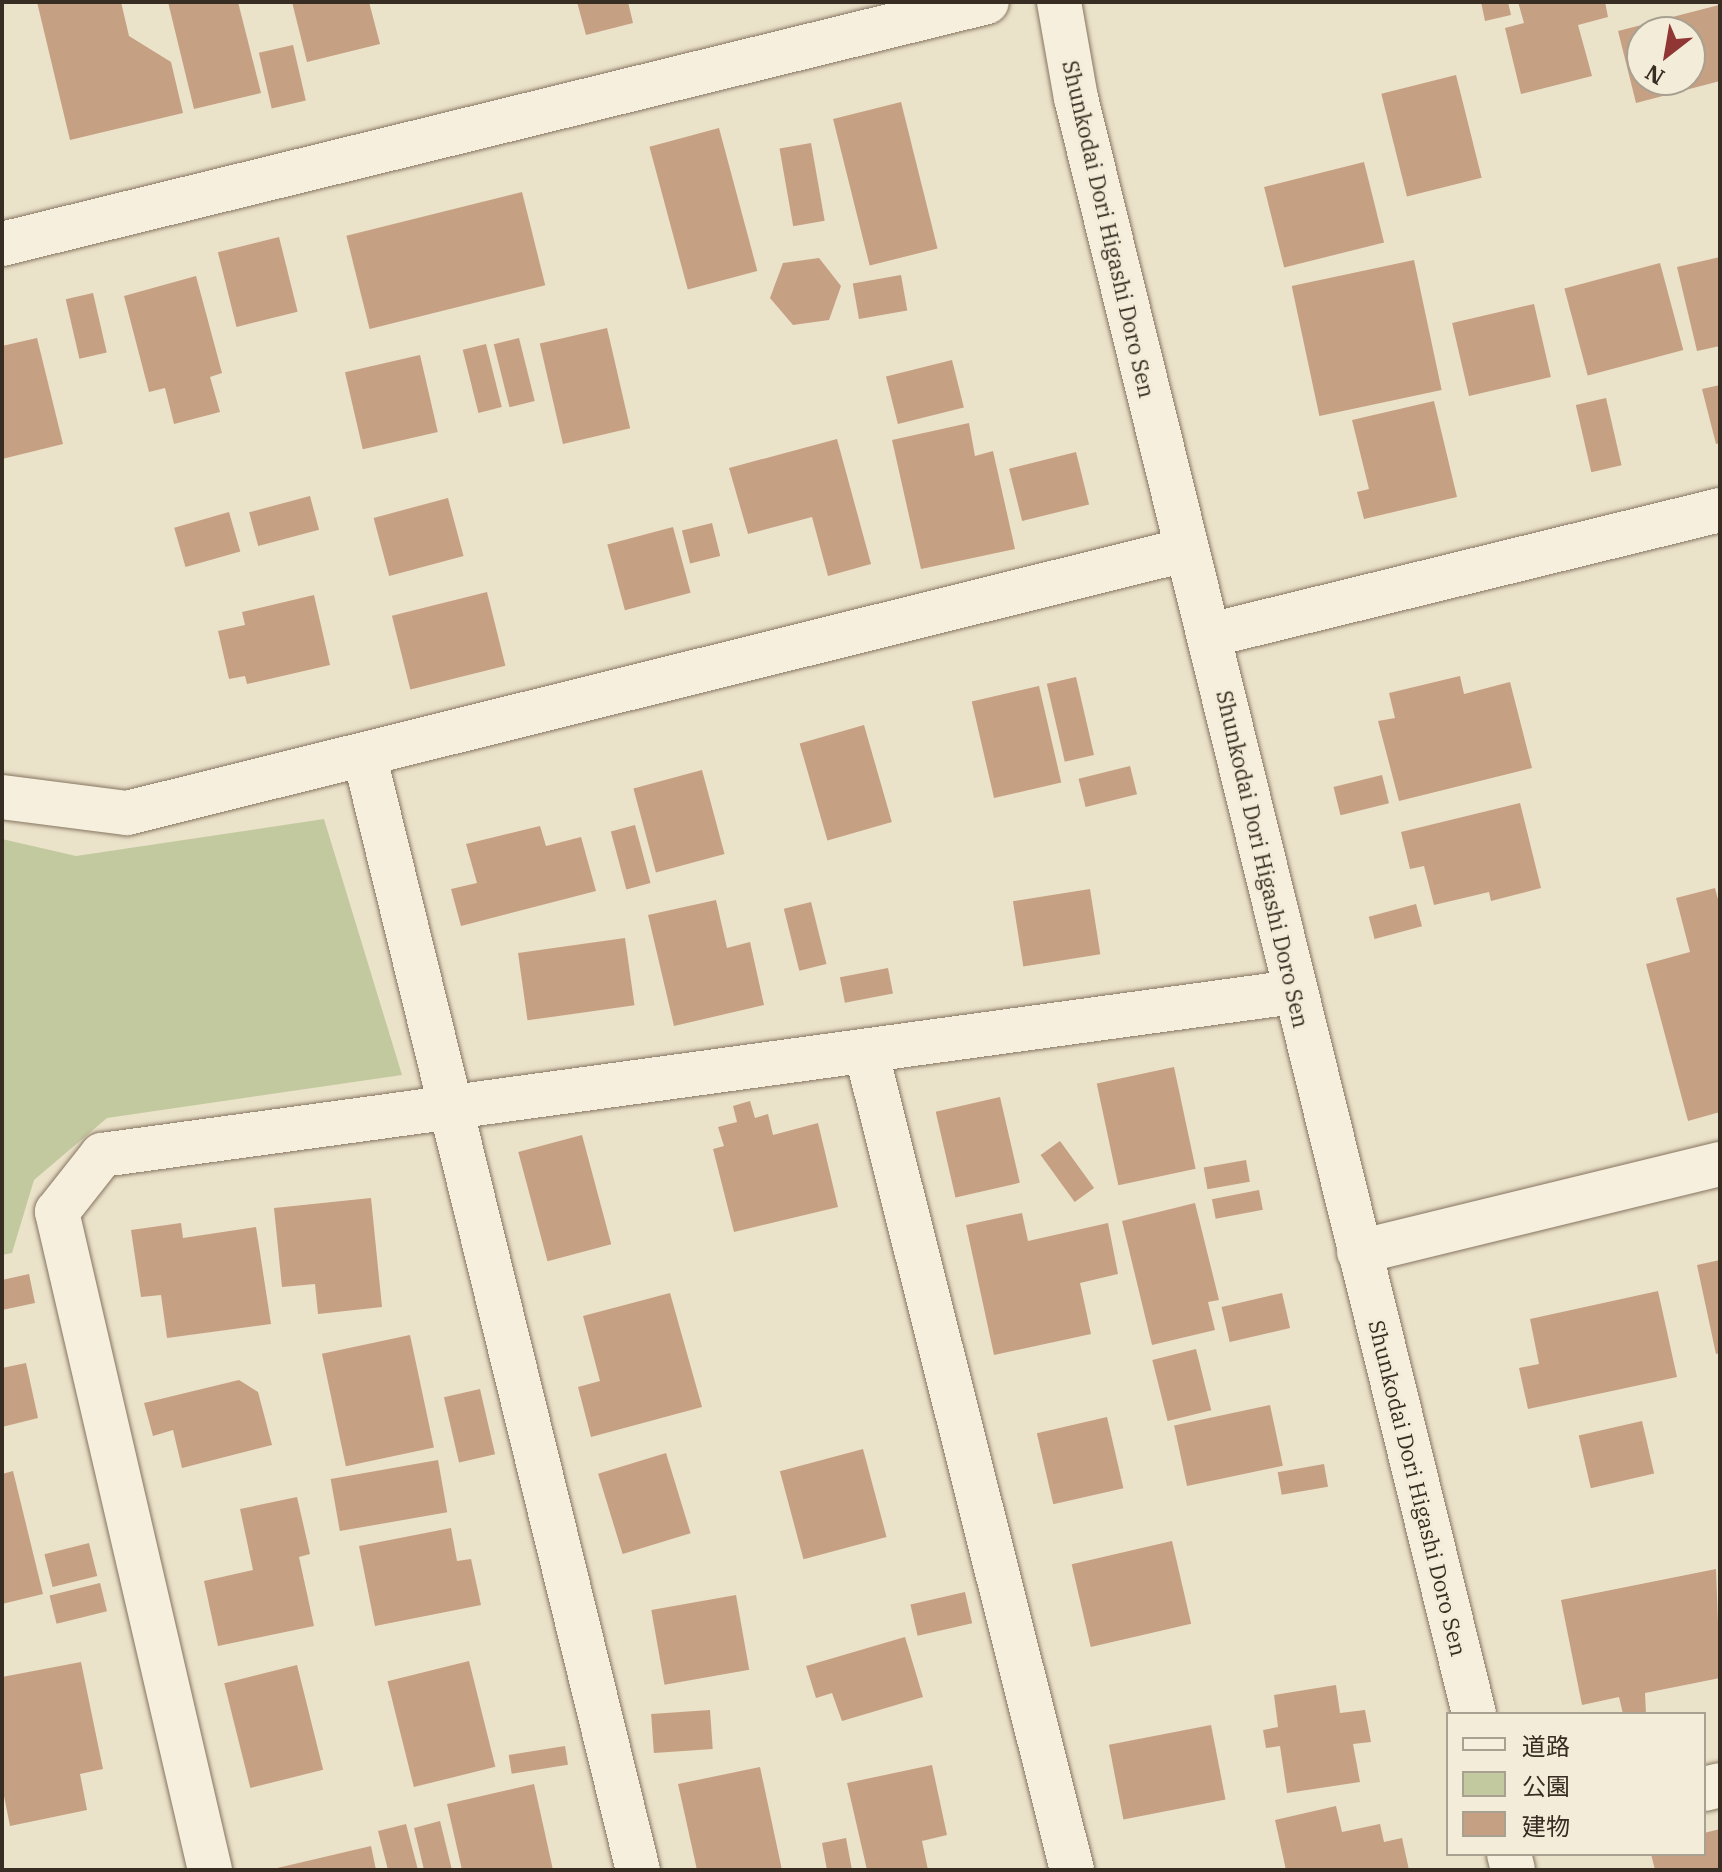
<!DOCTYPE html>
<html>
<head>
<meta charset="utf-8">
<style>
	body { margin:0 }
	#map { position:relative; width:1722px; height:1872px; overflow:hidden; background:#ebe2ca; font-family:"IBM Plex Serif","Noto Sans JP",serif }
	div>[style] { position:absolute }
	[style*='--x'] { left:calc(var(--x)*1px); top:calc(var(--y)*1px); width:calc(var(--w)*1px); rotate:calc(var(--a)*1deg) }
	.green>* { inset:0; background:#c3c99f }
	.building>* { inset:0; background:#c6a083; transform-origin:0 0 }
	.roads { filter:drop-shadow(0 0 2px #867560) drop-shadow(0 0 2px #867560) }
	.minor>* { height:44px; margin:-22px; padding:0 22px; transform-origin:22px; border-radius:22px; background:#f6efdd }
	span { translate:-50% -50%; white-space:nowrap; text-align:center; line-height:1.15; -webkit-text-stroke:6px #f3ecd9; paint-order:stroke }
	.street-label { font-size:22px; color:#382d22 }
	.frame { position:absolute; inset:0; border:4px solid #382d22; pointer-events:none }
	.legend { position:absolute; left:1446px; top:1712px; width:260px; height:144px; box-sizing:border-box; background:#f3ecd9; border:2px solid #a8a090; margin:0; padding:10px 14px; list-style:none; font-size:24px; color:#382d22 }
	.legend li { display:flex; align-items:center; gap:16px; height:40px }
	.legend b { width:40px; border:2px solid #a8a090 }
	.north { position:absolute; left:1626px; top:16px; width:80px; height:80px; box-sizing:border-box; background:#f3ecd9; border:2px solid #a8a090; border-radius:50%; rotate:211deg; font-size:22px; font-weight:700; line-height:32px; text-align:center; color:#382d22 }
	.north::after { content:''; display:block; margin:auto; width:28px; height:36px; background:#903635; clip-path:polygon(50% 0,100% 100%,50% 72%,0 100%) }
</style>
</head>
<body>
<div id="map">
	<div class="green">
		<i style="clip-path:polygon(324px 819px,402px 1075px,107px 1118px,34px 1180px,12px 1253px,2px 1255px,2px 839px,76px 856px)"></i>
	</div>
	<div class="building">
		<i style="clip-path:polygon(37px 2px,121px 2px,129px 36px,171px 62px,183px 113px,70px 140px)"></i>
		<i style="clip-path:polygon(168px 2px,238px 2px,261px 93px,194px 109px)"></i>
		<i style="clip-path:polygon(292px 2px,369px 2px,380px 44px,307px 62px)"></i>
		<i style="clip-path:polygon(577px 2px,628px 2px,633px 23px,586px 35px)"></i>
		<i style="clip-path:polygon(1481px 2px,1508px 2px,1511px 15px,1485px 21px)"></i>
		<i style="clip-path:polygon(1518px 2px,1605px 2px,1608px 17px,1578px 25px,1592px 76px,1521px 94px,1505px 28px,1524px 23px)"></i>
		<i style="clip-path:polygon(evenodd,1719px 5px,1720px 81px,1636px 103px,1618px 31px,1719px 5px,1642px 32px,1690px 32px,1690px 80px,1642px 80px,1642px 32px)"></i>
		<i style="left:293px;top:45px;width:57px;height:35px;rotate:77deg"></i>
		<i style="left:1456px;top:75px;width:106px;height:77px;rotate:76deg"></i>
		<i style="left:901px;top:102px;width:151px;height:70px;rotate:76deg"></i>
		<i style="left:719px;top:128px;width:148px;height:72px;rotate:75deg"></i>
		<i style="left:811px;top:143px;width:79px;height:32px;rotate:80deg"></i>
		<i style="left:1364px;top:162px;width:83px;height:103px;rotate:76deg"></i>
		<i style="left:522px;top:192px;width:96px;height:181px;rotate:76deg"></i>
		<i style="left:279px;top:237px;width:77px;height:63px;rotate:76deg"></i>
		<i style="clip-path:polygon(1720px 257px,1720px 346px,1697px 351px,1677px 267px)"></i>
		<i style="clip-path:polygon(819px 258px,841px 286px,829px 320px,793px 325px,770px 298px,783px 263px)"></i>
		<i style="left:1414px;top:260px;width:133px;height:125px;rotate:78deg"></i>
		<i style="left:1660px;top:263px;width:90px;height:99px;rotate:75deg"></i>
		<i style="left:901px;top:275px;width:36px;height:49px;rotate:80deg"></i>
		<i style="clip-path:polygon(196px 276px,222px 373px,210px 377px,220px 412px,174px 424px,165px 388px,149px 392px,124px 296px)"></i>
		<i style="left:93px;top:293px;width:61px;height:28px;rotate:77deg"></i>
		<i style="left:1534px;top:304px;width:75px;height:84px;rotate:77deg"></i>
		<i style="left:607px;top:328px;width:103px;height:69px;rotate:77deg"></i>
		<i style="clip-path:polygon(37px 338px,63px 444px,2px 459px,2px 346px)"></i>
		<i style="left:519px;top:338px;width:65px;height:26px;rotate:76deg"></i>
		<i style="left:486px;top:344px;width:65px;height:24px;rotate:76deg"></i>
		<i style="left:420px;top:355px;width:79px;height:77px;rotate:77deg"></i>
		<i style="left:952px;top:360px;width:49px;height:68px;rotate:76deg"></i>
		<i style="clip-path:polygon(1720px 385px,1720px 443px,1716px 444px,1702px 389px)"></i>
		<i style="left:1606px;top:398px;width:69px;height:31px;rotate:77deg"></i>
		<i style="clip-path:polygon(1434px 401px,1457px 497px,1364px 519px,1357px 492px,1369px 489px,1352px 420px)"></i>
		<i style="clip-path:polygon(969px 423px,975px 456px,993px 451px,1015px 549px,921px 569px,892px 440px)"></i>
		<i style="clip-path:polygon(837px 439px,871px 564px,828px 576px,812px 517px,748px 534px,729px 468px)"></i>
		<i style="left:1076px;top:452px;width:54px;height:69px;rotate:76deg"></i>
		<i style="left:310px;top:496px;width:35px;height:63px;rotate:75deg"></i>
		<i style="left:448px;top:498px;width:60px;height:77px;rotate:75deg"></i>
		<i style="left:229px;top:512px;width:41px;height:57px;rotate:74deg"></i>
		<i style="left:712px;top:523px;width:34px;height:31px;rotate:76deg"></i>
		<i style="left:673px;top:527px;width:68px;height:68px;rotate:75deg"></i>
		<i style="left:487px;top:592px;width:76px;height:98px;rotate:76deg"></i>
		<i style="clip-path:polygon(314px 595px,330px 665px,247px 684px,245px 676px,229px 679px,218px 631px,245px 625px,242px 612px)"></i>
		<i style="clip-path:polygon(1460px 676px,1464px 694px,1510px 682px,1532px 768px,1399px 801px,1378px 721px,1395px 718px,1389px 693px)"></i>
		<i style="left:1076px;top:677px;width:80px;height:30px;rotate:77deg"></i>
		<i style="left:1039px;top:686px;width:99px;height:69px;rotate:77deg"></i>
		<i style="left:864px;top:725px;width:101px;height:67px;rotate:74deg"></i>
		<i style="left:1130px;top:766px;width:29px;height:53px;rotate:76deg"></i>
		<i style="left:702px;top:770px;width:87px;height:71px;rotate:75deg"></i>
		<i style="left:1382px;top:775px;width:29px;height:50px;rotate:76deg"></i>
		<i style="clip-path:polygon(1520px 803px,1541px 888px,1491px 901px,1489px 892px,1434px 905px,1424px 866px,1410px 869px,1401px 832px)"></i>
		<i style="left:635px;top:825px;width:60px;height:25px;rotate:75deg"></i>
		<i style="clip-path:polygon(540px 826px,546px 846px,581px 837px,596px 891px,461px 926px,451px 889px,477px 883px,466px 844px)"></i>
		<i style="clip-path:polygon(1715px 888px,1720px 907px,1720px 1112px,1688px 1121px,1646px 964px,1690px 952px,1676px 898px)"></i>
		<i style="left:1090px;top:889px;width:66px;height:78px;rotate:81deg"></i>
		<i style="clip-path:polygon(716px 900px,727px 948px,750px 942px,764px 1005px,674px 1026px,648px 915px)"></i>
		<i style="left:811px;top:902px;width:64px;height:28px;rotate:76deg"></i>
		<i style="left:1416px;top:904px;width:23px;height:49px;rotate:75deg"></i>
		<i style="left:625px;top:938px;width:68px;height:108px;rotate:82deg"></i>
		<i style="left:888px;top:968px;width:26px;height:49px;rotate:79deg"></i>
		<i style="left:1174px;top:1067px;width:104px;height:79px;rotate:78deg"></i>
		<i style="left:1000px;top:1097px;width:88px;height:66px;rotate:77deg"></i>
		<i style="clip-path:polygon(750px 1101px,755px 1118px,768px 1114px,773px 1135px,818px 1123px,838px 1207px,734px 1232px,713px 1149px,724px 1146px,718px 1127px,737px 1122px,733px 1106px)"></i>
		<i style="left:582px;top:1135px;width:113px;height:66px;rotate:75deg"></i>
		<i style="left:1060px;top:1141px;width:58px;height:24px;rotate:54deg"></i>
		<i style="left:1246px;top:1160px;width:22px;height:43px;rotate:80deg"></i>
		<i style="left:1259px;top:1190px;width:20px;height:48px;rotate:79deg"></i>
		<i style="clip-path:polygon(371px 1198px,382px 1307px,318px 1314px,315px 1284px,282px 1287px,274px 1208px)"></i>
		<i style="clip-path:polygon(1195px 1203px,1219px 1300px,1208px 1302px,1215px 1330px,1152px 1345px,1122px 1221px)"></i>
		<i style="clip-path:polygon(1022px 1213px,1028px 1241px,1108px 1223px,1118px 1274px,1080px 1283px,1091px 1334px,994px 1355px,966px 1225px)"></i>
		<i style="clip-path:polygon(181px 1223px,183px 1238px,256px 1227px,271px 1324px,167px 1338px,161px 1295px,141px 1297px,131px 1230px)"></i>
		<i style="clip-path:polygon(1720px 1260px,1720px 1353px,1716px 1354px,1697px 1265px)"></i>
		<i style="clip-path:polygon(29px 1274px,35px 1303px,2px 1310px,2px 1280px)"></i>
		<i style="clip-path:polygon(1658px 1291px,1677px 1377px,1528px 1409px,1519px 1368px,1539px 1364px,1530px 1319px)"></i>
		<i style="clip-path:polygon(670px 1293px,702px 1407px,591px 1437px,578px 1387px,600px 1381px,583px 1316px)"></i>
		<i style="left:1282px;top:1293px;width:36px;height:62px;rotate:77deg"></i>
		<i style="left:410px;top:1335px;width:115px;height:90px;rotate:78deg"></i>
		<i style="left:1196px;top:1349px;width:63px;height:45px;rotate:76deg"></i>
		<i style="clip-path:polygon(26px 1363px,38px 1418px,2px 1427px,2px 1368px)"></i>
		<i style="clip-path:polygon(239px 1380px,258px 1392px,272px 1445px,182px 1468px,173px 1430px,153px 1436px,144px 1403px)"></i>
		<i style="left:480px;top:1389px;width:67px;height:37px;rotate:77deg"></i>
		<i style="left:1270px;top:1405px;width:62px;height:98px;rotate:78deg"></i>
		<i style="left:1107px;top:1417px;width:73px;height:72px;rotate:77deg"></i>
		<i style="left:1642px;top:1421px;width:54px;height:65px;rotate:77deg"></i>
		<i style="left:863px;top:1449px;width:91px;height:86px;rotate:75deg"></i>
		<i style="left:666px;top:1453px;width:84px;height:71px;rotate:73deg"></i>
		<i style="left:438px;top:1460px;width:53px;height:109px;rotate:80deg"></i>
		<i style="left:1324px;top:1464px;width:23px;height:47px;rotate:80deg"></i>
		<i style="clip-path:polygon(13px 1471px,43px 1594px,2px 1604px,2px 1474px)"></i>
		<i style="clip-path:polygon(297px 1497px,310px 1554px,299px 1557px,314px 1626px,218px 1646px,204px 1581px,253px 1570px,240px 1509px)"></i>
		<i style="clip-path:polygon(451px 1528px,457px 1561px,471px 1559px,481px 1605px,375px 1626px,359px 1546px)"></i>
		<i style="left:1172px;top:1541px;width:85px;height:103px;rotate:77deg"></i>
		<i style="left:89px;top:1543px;width:34px;height:46px;rotate:76deg"></i>
		<i style="clip-path:polygon(1716px 1569px,1720px 1678px,1645px 1693px,1646px 1714px,1623px 1714px,1619px 1697px,1582px 1705px,1561px 1600px)"></i>
		<i style="left:100px;top:1583px;width:29px;height:52px;rotate:76deg"></i>
		<i style="left:965px;top:1592px;width:32px;height:56px;rotate:77deg"></i>
		<i style="left:736px;top:1595px;width:76px;height:86px;rotate:80deg"></i>
		<i style="clip-path:polygon(905px 1637px,923px 1697px,842px 1721px,832px 1693px,816px 1698px,806px 1666px)"></i>
		<i style="left:469px;top:1661px;width:109px;height:84px;rotate:76deg"></i>
		<i style="clip-path:polygon(81px 1662px,103px 1769px,80px 1774px,87px 1810px,10px 1826px,2px 1786px,2px 1677px)"></i>
		<i style="left:297px;top:1665px;width:108px;height:75px;rotate:76deg"></i>
		<i style="clip-path:polygon(1336px 1685px,1340px 1713px,1365px 1710px,1371px 1742px,1353px 1744px,1360px 1782px,1287px 1793px,1280px 1746px,1266px 1748px,1263px 1730px,1278px 1727px,1274px 1695px)"></i>
		<i style="left:710px;top:1710px;width:39px;height:59px;rotate:86deg"></i>
		<i style="left:1211px;top:1725px;width:76px;height:104px;rotate:79deg"></i>
		<i style="left:565px;top:1746px;width:19px;height:57px;rotate:81deg"></i>
		<i style="clip-path:polygon(932px 1765px,947px 1835px,922px 1841px,928px 1870px,867px 1870px,847px 1783px)"></i>
		<i style="clip-path:polygon(760px 1767px,782px 1870px,697px 1870px,678px 1784px)"></i>
		<i style="clip-path:polygon(534px 1784px,553px 1870px,462px 1870px,447px 1804px)"></i>
		<i style="clip-path:polygon(1336px 1806px,1342px 1832px,1380px 1824px,1384px 1842px,1402px 1838px,1409px 1870px,1286px 1870px,1275px 1820px)"></i>
		<i style="clip-path:polygon(440px 1821px,452px 1870px,424px 1870px,414px 1828px)"></i>
		<i style="clip-path:polygon(406px 1824px,418px 1870px,388px 1870px,378px 1831px)"></i>
		<i style="clip-path:polygon(1720px 1829px,1720px 1870px,1655px 1870px,1651px 1854px,1704px 1854px,1704px 1833px)"></i>
		<i style="clip-path:polygon(846px 1838px,852px 1870px,827px 1870px,822px 1843px)"></i>
		<i style="clip-path:polygon(371px 1846px,376px 1870px,273px 1870px,273px 1869px)"></i>
	</div>
	<div class="roads">
		<div class="minor">
			<i style="--x:1059;--y:2;--w:97;--a:80"></i>
			<i style="--x:1076;--y:98;--w:1664;--a:76.16"></i>
			<i style="--x:2;--y:244;--w:1014;--a:-13.8"></i>
			<i style="--x:1210;--y:635;--w:525;--a:-13.77"></i>
			<i style="--x:365;--y:758;--w:1145;--a:76.21"></i>
			<i style="--x:2;--y:797;--w:126;--a:7.3"></i>
			<i style="--x:127;--y:813;--w:1090;--a:-13.96"></i>
			<i style="--x:866;--y:1051;--w:845;--a:75.88"></i>
			<i style="--x:1359;--y:1252;--w:372;--a:-13.7"></i>
			<i style="--x:1704;--y:1789;--w:16;--a:-14"></i>
			<i style="--x:1509;--y:1854;--w:16;--a:76"></i>
			<i style="--x:210;--y:1870;--w:676;--a:-103.09"></i>
			<i style="--x:57;--y:1212;--w:73;--a:-51.7"></i>
			<i style="--x:102;--y:1155;--w:1203;--a:-7.79"></i>
		</div>
	</div>
	<div class="street-label">
		<span style="left:1109px;top:229px;rotate:77deg">Shunkodai Dori Higashi Doro Sen</span>
		<span style="left:1263px;top:859px;rotate:77deg">Shunkodai Dori Higashi Doro Sen</span>
		<span style="left:1418px;top:1488px;rotate:76deg">Shunkodai Dori Higashi Doro Sen</span>
	</div>
	<div class="frame"></div>
	<ul class="legend">
	<li><b style="height:10px;background:#f6efdd"></b>道路</li>
	<li><b style="height:22px;background:#c3c99f"></b>公園</li>
	<li><b style="height:22px;background:#c6a083"></b>建物</li>
	</ul>
	<div class="north">N</div>
</div>
</body>
</html>
